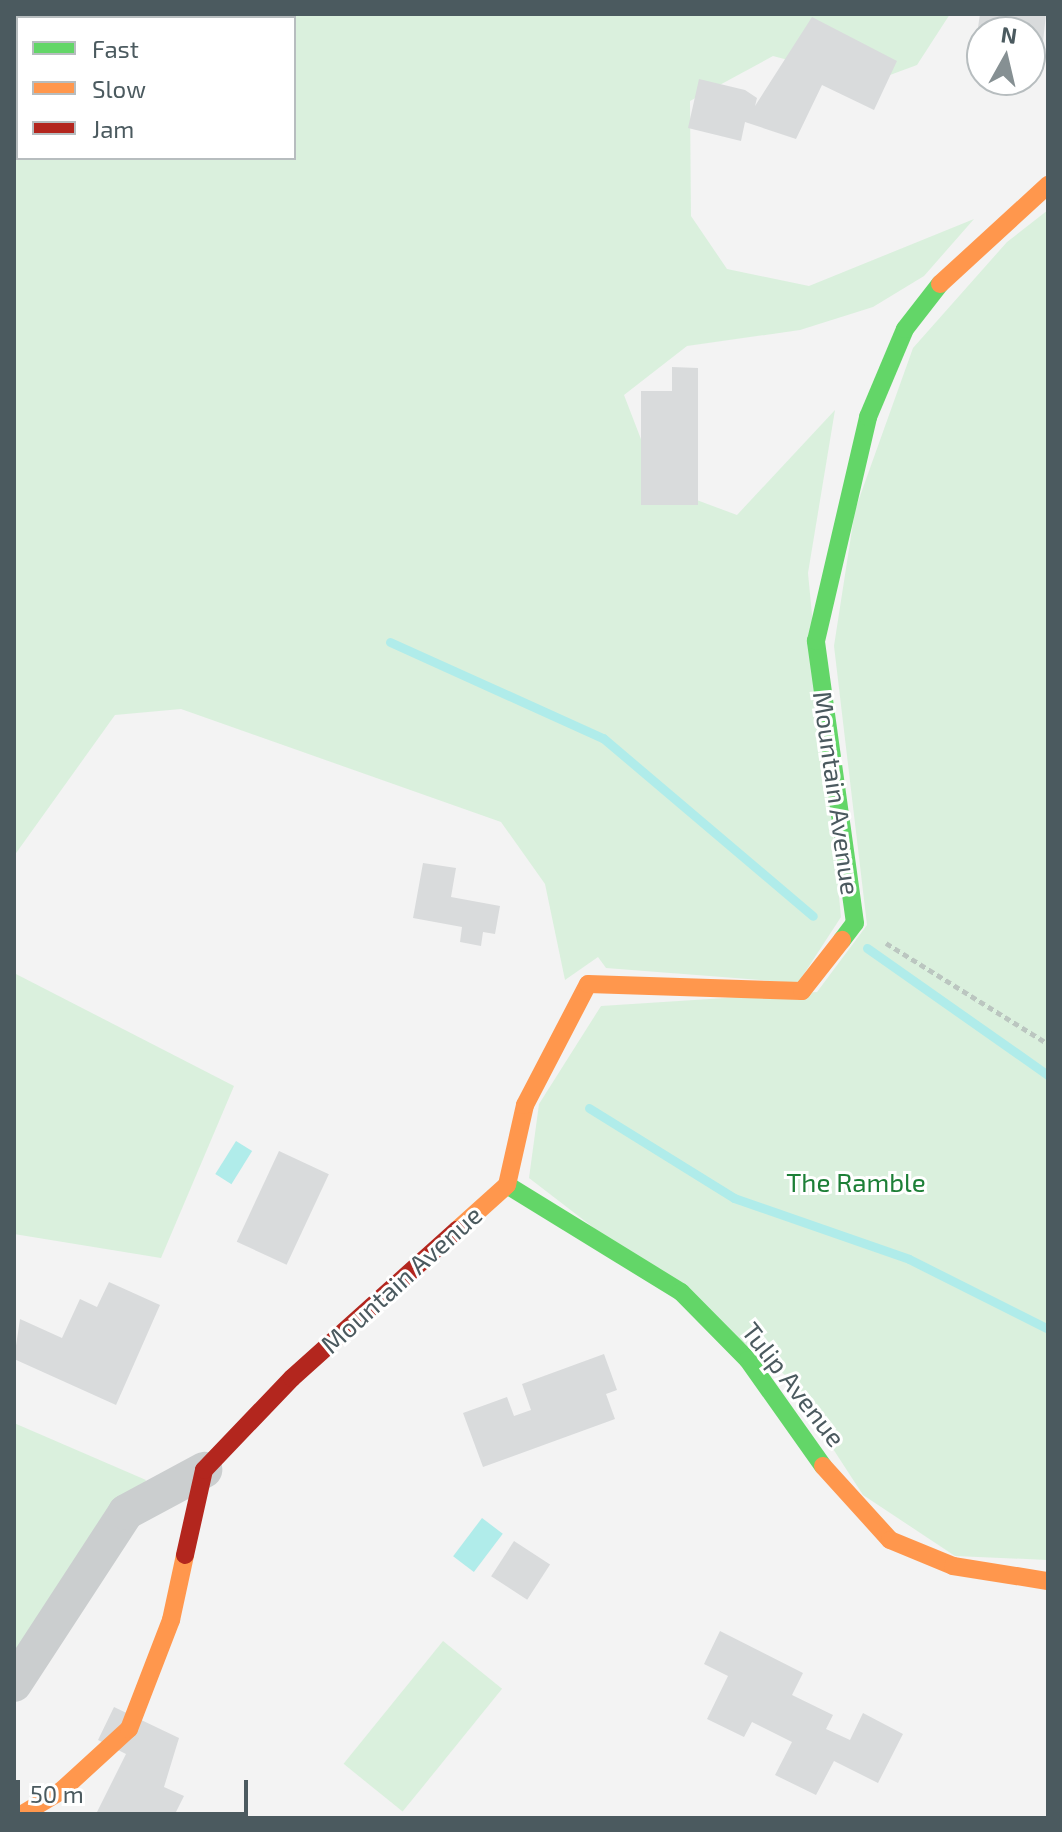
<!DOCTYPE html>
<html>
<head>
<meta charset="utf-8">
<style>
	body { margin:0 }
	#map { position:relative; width:1062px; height:1832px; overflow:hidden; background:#f3f3f3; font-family:"Exo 2",sans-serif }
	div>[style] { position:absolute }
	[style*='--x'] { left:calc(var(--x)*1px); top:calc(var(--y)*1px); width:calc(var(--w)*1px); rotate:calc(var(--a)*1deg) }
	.green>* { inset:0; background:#daf0dd; transform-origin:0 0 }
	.water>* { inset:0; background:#b0ecea; transform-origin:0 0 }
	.stream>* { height:9px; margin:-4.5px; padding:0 4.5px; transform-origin:4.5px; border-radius:4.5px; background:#b0ecea }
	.building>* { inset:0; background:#d9dbdc; transform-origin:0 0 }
	.path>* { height:5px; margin-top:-2.5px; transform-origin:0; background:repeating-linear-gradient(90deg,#bbc6c0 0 6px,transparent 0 10px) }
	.street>* { height:36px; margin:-18px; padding:0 18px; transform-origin:18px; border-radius:18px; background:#cbcecf }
	.fast>* { height:18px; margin:-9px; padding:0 9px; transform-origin:9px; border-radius:9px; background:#63d668 }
	.slow>* { height:18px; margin:-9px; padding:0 9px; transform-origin:9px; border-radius:9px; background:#ff974d }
	.jam>* { height:18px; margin:-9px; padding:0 9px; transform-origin:9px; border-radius:9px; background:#b3261e }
	span { translate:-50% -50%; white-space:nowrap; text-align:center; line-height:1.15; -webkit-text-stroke:6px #fff; paint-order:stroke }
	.street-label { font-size:26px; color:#4b5a5f }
	.park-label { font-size:26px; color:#1d7f37 }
	.frame { position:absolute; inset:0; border:16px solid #4b5a5f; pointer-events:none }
	.legend { position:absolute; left:16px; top:16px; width:280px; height:144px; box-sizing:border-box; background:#fff; border:2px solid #b7bdbf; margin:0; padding:10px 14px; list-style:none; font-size:24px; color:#4b5a5f }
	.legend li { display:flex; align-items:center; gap:16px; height:40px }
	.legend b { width:40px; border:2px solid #b7bdbf }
	.north { position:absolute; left:966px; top:16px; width:80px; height:80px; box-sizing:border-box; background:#fff; border:2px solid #b7bdbf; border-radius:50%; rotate:8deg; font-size:22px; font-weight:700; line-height:32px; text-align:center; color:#4b5a5f }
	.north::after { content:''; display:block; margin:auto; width:28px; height:36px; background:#869093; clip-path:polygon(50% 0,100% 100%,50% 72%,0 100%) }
	.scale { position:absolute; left:16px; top:1780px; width:232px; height:36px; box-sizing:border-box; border:4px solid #4b5a5f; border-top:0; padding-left:10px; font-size:24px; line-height:28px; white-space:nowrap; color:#4b5a5f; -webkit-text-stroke:6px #fff; paint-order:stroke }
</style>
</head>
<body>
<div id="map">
	<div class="green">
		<i style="clip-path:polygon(evenodd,14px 14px,950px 14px,917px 65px,871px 82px,773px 56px,690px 101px,691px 216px,727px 269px,809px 286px,974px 219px,924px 276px,873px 307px,800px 330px,687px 346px,624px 395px,659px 486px,737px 515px,835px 410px,808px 573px,841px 917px,798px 983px,606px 968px,598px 957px,565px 980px,545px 884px,501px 822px,181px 709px,115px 715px,14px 856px,14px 14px,18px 18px,294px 18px,294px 158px,18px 158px,18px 18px)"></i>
		<i style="clip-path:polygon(1048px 210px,1048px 1560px,955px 1556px,863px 1495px,785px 1375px,529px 1178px,539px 1104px,601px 1006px,817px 992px,867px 925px,834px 646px,855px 510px,913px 348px,1007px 242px)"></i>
		<i style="clip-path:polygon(14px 973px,234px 1086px,161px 1258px,14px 1234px)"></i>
		<i style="clip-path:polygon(14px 1423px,146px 1480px,14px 1691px)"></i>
		<i style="left:443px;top:1641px;width:76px;height:158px;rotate:39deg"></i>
	</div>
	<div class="water">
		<i style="left:236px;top:1141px;width:19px;height:39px;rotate:32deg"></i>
		<i style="left:482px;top:1518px;width:26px;height:48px;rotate:37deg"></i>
	</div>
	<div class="stream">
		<i style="--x:390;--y:642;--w:234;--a:24.3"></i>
		<i style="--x:603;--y:738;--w:275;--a:40.3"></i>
		<i style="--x:867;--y:948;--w:221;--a:35.1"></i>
		<i style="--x:589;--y:1108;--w:171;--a:31.8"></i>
		<i style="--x:734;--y:1198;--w:185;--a:19.2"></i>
		<i style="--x:909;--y:1259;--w:156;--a:26.7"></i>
	</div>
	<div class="building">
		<i style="clip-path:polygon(980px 14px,1046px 14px,1040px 70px,1030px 68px,1030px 32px,982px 32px,976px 41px)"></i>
		<i style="clip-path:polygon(812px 17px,897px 61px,874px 110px,822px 85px,796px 139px,745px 122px,741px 141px,688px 128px,699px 79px,745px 90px,757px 98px,755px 106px)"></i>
		<i style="clip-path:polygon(672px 367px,698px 368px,698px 505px,641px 505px,641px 391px,672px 391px)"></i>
		<i style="clip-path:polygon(423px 863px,456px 868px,451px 897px,500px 906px,495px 934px,483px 932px,481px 946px,460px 942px,462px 927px,413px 918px)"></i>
		<i style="left:279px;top:1151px;width:55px;height:100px;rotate:25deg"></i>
		<i style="clip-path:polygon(109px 1282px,160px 1305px,116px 1405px,14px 1359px,20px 1319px,62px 1338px,80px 1299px,97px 1307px)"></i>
		<i style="clip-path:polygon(604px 1354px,617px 1390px,606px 1394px,615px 1419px,483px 1467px,463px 1413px,507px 1397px,514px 1416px,531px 1410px,522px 1384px)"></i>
		<i style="left:514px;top:1541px;width:43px;height:42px;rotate:33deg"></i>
		<i style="clip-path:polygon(720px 1631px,803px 1673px,792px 1695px,833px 1715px,826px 1729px,850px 1740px,863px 1713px,903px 1734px,878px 1783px,834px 1761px,816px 1795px,775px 1775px,792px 1742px,752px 1722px,744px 1737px,707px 1719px,728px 1676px,704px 1664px)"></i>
		<i style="clip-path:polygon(114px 1707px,179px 1738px,164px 1787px,184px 1796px,173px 1818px,94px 1818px,126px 1754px,98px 1740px)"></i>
	</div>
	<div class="path">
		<i style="--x:886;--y:943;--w:191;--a:31.9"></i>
	</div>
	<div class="street">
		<i style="--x:14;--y:1684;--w:205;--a:-56.9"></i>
		<i style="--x:126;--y:1512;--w:89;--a:-28.3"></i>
	</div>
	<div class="fast">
		<i style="--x:842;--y:940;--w:21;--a:-53"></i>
		<i style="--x:855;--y:923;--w:285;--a:-97.9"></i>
		<i style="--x:816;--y:641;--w:230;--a:-76.9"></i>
		<i style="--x:868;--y:417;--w:95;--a:-67.2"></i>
		<i style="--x:905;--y:329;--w:57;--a:-52.1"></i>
		<i style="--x:507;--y:1185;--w:204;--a:31.6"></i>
		<i style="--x:681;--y:1292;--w:95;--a:45.4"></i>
		<i style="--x:748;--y:1360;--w:130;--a:54.7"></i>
	</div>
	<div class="slow">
		<i style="--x:940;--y:284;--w:147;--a:-42.5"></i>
		<i style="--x:457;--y:1230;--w:67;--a:-42"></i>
		<i style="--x:507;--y:1185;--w:82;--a:-77.3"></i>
		<i style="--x:525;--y:1105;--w:136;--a:-62.5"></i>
		<i style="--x:588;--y:984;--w:214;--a:1.9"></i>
		<i style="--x:802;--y:991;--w:65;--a:-51.9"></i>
		<i style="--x:823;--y:1466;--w:100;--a:47.8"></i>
		<i style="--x:890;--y:1540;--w:68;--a:22.4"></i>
		<i style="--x:953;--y:1566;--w:96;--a:9"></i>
		<i style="--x:16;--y:1818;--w:52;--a:-31"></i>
		<i style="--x:61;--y:1791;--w:92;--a:-42.4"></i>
		<i style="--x:129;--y:1729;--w:117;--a:-68.9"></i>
		<i style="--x:171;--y:1620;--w:66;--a:-77.8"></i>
	</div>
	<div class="jam">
		<i style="--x:185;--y:1555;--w:87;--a:-77.4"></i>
		<i style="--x:204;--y:1470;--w:127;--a:-46.3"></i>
		<i style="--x:292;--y:1378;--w:222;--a:-41.9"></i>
	</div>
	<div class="street-label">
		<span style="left:837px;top:793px;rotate:82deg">Mountain Avenue</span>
		<span style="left:401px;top:1279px;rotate:-42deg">Mountain Avenue</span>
		<span style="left:794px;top:1384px;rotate:52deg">Tulip Avenue</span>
	</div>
	<div class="park-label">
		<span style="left:856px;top:1182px">The Ramble</span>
	</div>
	<div class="frame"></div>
	<ul class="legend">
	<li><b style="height:10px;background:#63d668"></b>Fast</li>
	<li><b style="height:10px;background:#ff974d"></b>Slow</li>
	<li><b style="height:10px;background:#b3261e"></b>Jam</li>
	</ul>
	<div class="north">N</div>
	<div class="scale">50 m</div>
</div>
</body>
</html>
